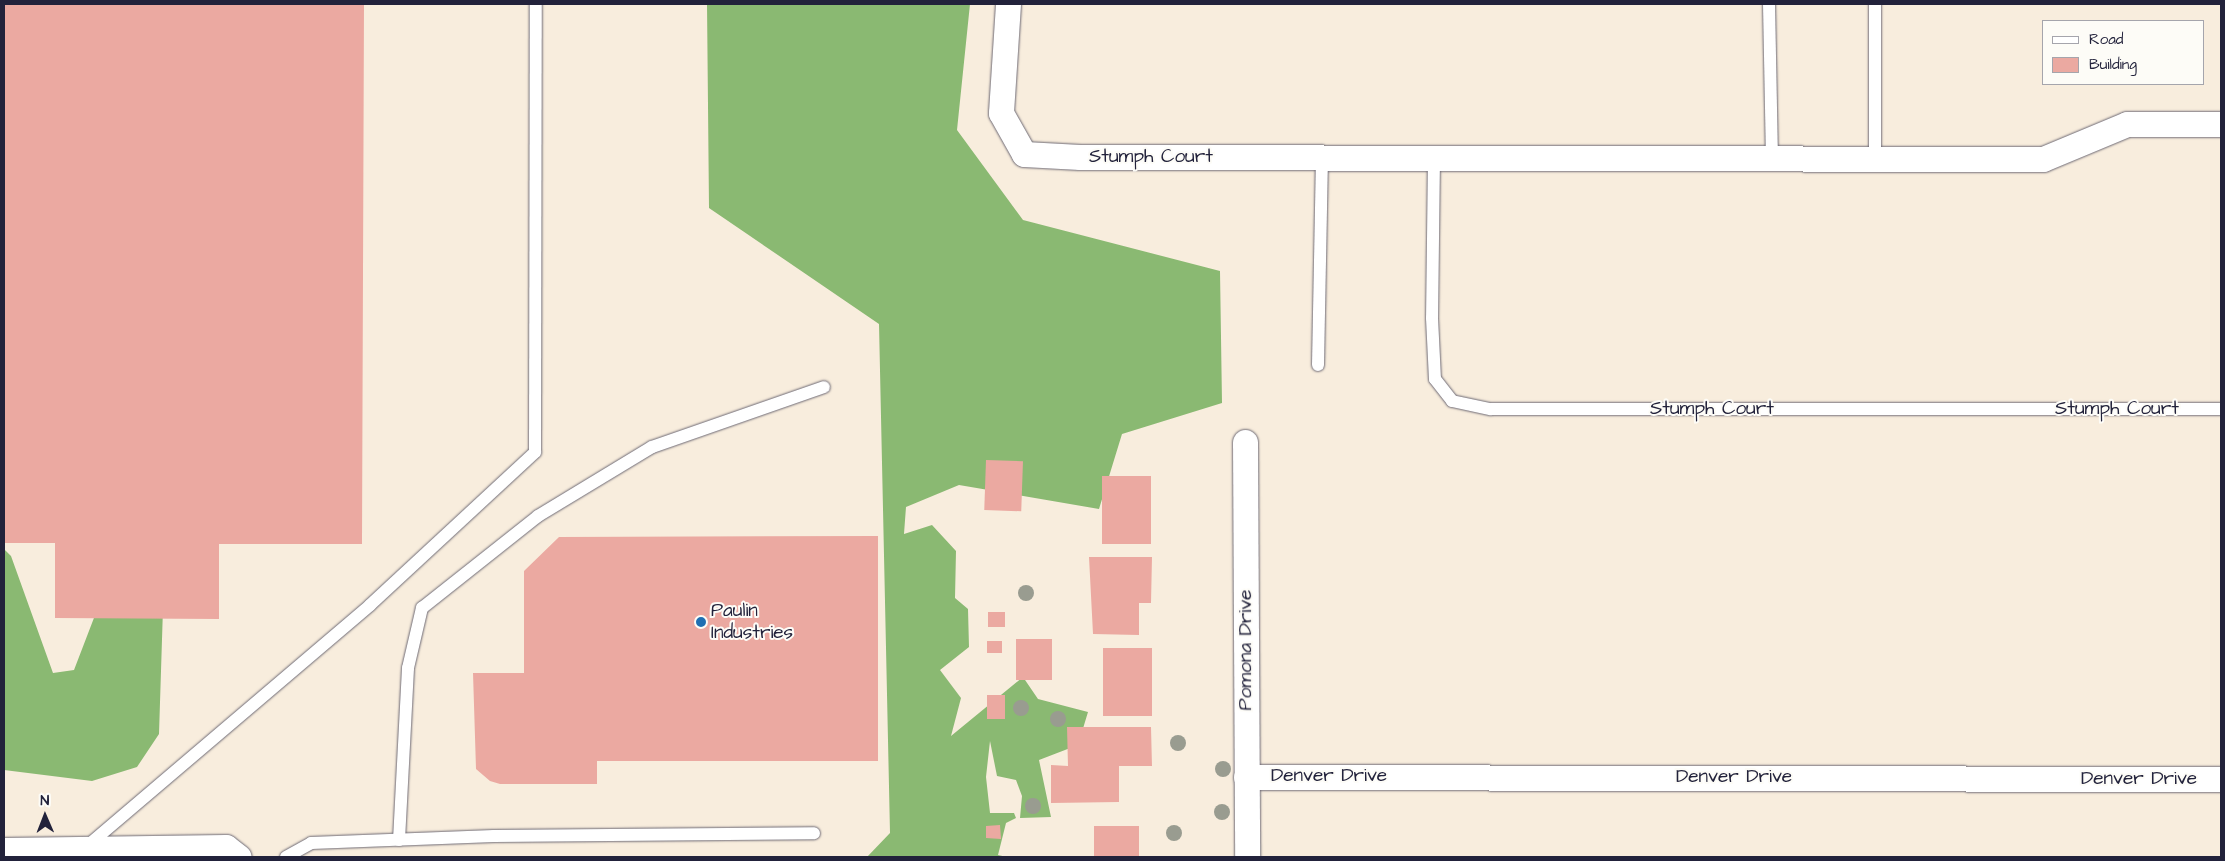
<!DOCTYPE html>
<html>
<head>
<meta charset="utf-8">
<style>
	body { margin:0 }
	#map { position:relative; width:2225px; height:861px; overflow:hidden; background:#f8eddd; font-family:"Architects Daughter",sans-serif }
	div>[style] { position:absolute }
	[style*='--x'] { left:calc(var(--x)*1px); top:calc(var(--y)*1px); width:calc(var(--w)*1px); rotate:calc(var(--a)*1deg) }
	.forest>* { inset:0; background:#8ab972 }
	.building>* { inset:0; background:#eba9a1; transform-origin:0 0 }
	.roads { filter:drop-shadow(0 0 1px #6d6974) drop-shadow(0 0 1px #6d6974) }
	.lane>* { height:12px; margin:-6px; padding:0 6px; transform-origin:6px; border-radius:6px; background:#fff }
	.street>* { height:25px; margin:-12.5px; padding:0 12.5px; transform-origin:12.5px; border-radius:12.5px; background:#fff }
	.trees>* { width:16px; height:16px; margin:-8px; border-radius:50%; background:#999c90 }
	.dots>* { width:14px; height:14px; translate:-50% -50%; box-sizing:border-box; border:2px solid #fdfcf7; border-radius:50% }
	span { translate:-50% -50%; white-space:nowrap; text-align:center; line-height:1.15; -webkit-text-stroke:4px #fdfcf7; paint-order:stroke }
	.street-label { font-size:19px; color:#22223b }
	.poi-label { font-size:19px; color:#22223b }
	.left { translate:0 -50%; text-align:left }
	.frame { position:absolute; inset:0; border:5px solid #22223b; pointer-events:none }
	.legend { position:absolute; left:2042px; top:20px; width:162px; height:65px; box-sizing:border-box; background:#fdfcf7; border:1px solid #a5a5ac; margin:0; padding:6px 9px; list-style:none; font-size:15px; color:#22223b }
	.legend li { display:flex; align-items:center; gap:10px; height:25px }
	.legend b { width:25px; border:1px solid #a5a5ac }
	.north { position:absolute; left:20px; top:791px; width:50px; height:50px; -webkit-text-stroke:4px #fdfcf7; paint-order:stroke; rotate:359deg; font-size:14px; font-weight:700; line-height:20px; text-align:center; color:#22223b }
	.north::after { content:''; display:block; margin:auto; width:18px; height:22px; background:#22223b; clip-path:polygon(50% 0,100% 100%,50% 72%,0 100%) }
</style>
</head>
<body>
<div id="map">
	<div class="forest">
		<i style="clip-path:polygon(707px 4px,970px 4px,957px 130px,1023px 220px,1220px 271px,1222px 403px,1122px 434px,1099px 509px,959px 485px,906px 507px,904px 534px,932px 525px,956px 551px,955px 598px,968px 609px,969px 647px,940px 670px,961px 698px,951px 736px,1023px 677px,1038px 699px,1088px 712px,1078px 745px,1039px 760px,1051px 817px,1020px 818px,1022px 796px,1016px 780px,997px 776px,990px 741px,986px 777px,990px 813px,1014px 813px,1016px 818px,1006px 823px,998px 855px,1007px 857px,867px 857px,890px 833px,879px 324px,709px 208px)"></i>
		<i style="clip-path:polygon(4px 549px,11px 556px,53px 673px,74px 670px,97px 610px,163px 608px,159px 734px,137px 767px,92px 781px,4px 770px)"></i>
	</div>
	<div class="building">
		<i style="clip-path:polygon(5px 4px,364px 4px,362px 544px,219px 544px,219px 619px,55px 618px,55px 543px,4px 543px)"></i>
		<i style="left:986px;top:460px;width:37px;height:50px;rotate:2deg"></i>
		<i style="left:1102px;top:476px;width:49px;height:68px"></i>
		<i style="clip-path:polygon(878px 536px,878px 761px,597px 761px,597px 784px,500px 784px,490px 781px,476px 769px,473px 673px,524px 673px,524px 571px,559px 537px)"></i>
		<i style="clip-path:polygon(1089px 557px,1152px 557px,1151px 603px,1139px 603px,1139px 635px,1093px 634px)"></i>
		<i style="left:988px;top:612px;width:17px;height:15px"></i>
		<i style="left:1016px;top:639px;width:36px;height:41px"></i>
		<i style="left:1002px;top:641px;width:12px;height:15px;rotate:90deg"></i>
		<i style="left:1152px;top:648px;width:68px;height:49px;rotate:90deg"></i>
		<i style="left:1005px;top:695px;width:24px;height:18px;rotate:90deg"></i>
		<i style="clip-path:polygon(1067px 727px,1151px 727px,1152px 766px,1119px 766px,1119px 802px,1051px 803px,1051px 765px,1068px 766px)"></i>
		<i style="clip-path:polygon(1000px 825px,1001px 839px,986px 838px,986px 826px)"></i>
		<i style="left:1094px;top:826px;width:45px;height:31px"></i>
	</div>
	<div class="roads">
		<div class="lane">
			<i style="--x:1769;--y:4;--w:154;--a:88.9"></i>
			<i style="--x:1434;--y:157;--w:161;--a:90.7"></i>
			<i style="--x:1432;--y:318;--w:61;--a:87.2"></i>
			<i style="--x:1435;--y:379;--w:28;--a:52"></i>
			<i style="--x:1452;--y:401;--w:40;--a:12"></i>
			<i style="--x:1491;--y:409;--w:730;--a:0"></i>
			<i style="--x:1875;--y:158;--w:154;--a:-90"></i>
			<i style="--x:1318;--y:365;--w:208;--a:-88.9"></i>
			<i style="--x:399;--y:840;--w:172;--a:-87"></i>
			<i style="--x:408;--y:668;--w:62;--a:-76.9"></i>
			<i style="--x:422;--y:608;--w:148;--a:-38.4"></i>
			<i style="--x:538;--y:516;--w:133;--a:-31.2"></i>
			<i style="--x:652;--y:447;--w:182;--a:-19.2"></i>
			<i style="--x:86;--y:847;--w:373;--a:-40.4"></i>
			<i style="--x:370;--y:605;--w:225;--a:-42.8"></i>
			<i style="--x:535;--y:452;--w:448;--a:-89.9"></i>
			<i style="--x:286;--y:857;--w:29;--a:-29"></i>
			<i style="--x:311;--y:843;--w:183;--a:-2.2"></i>
			<i style="--x:494;--y:836;--w:320;--a:-0.5"></i>
		</div>
		<div class="street">
			<i style="--x:1008;--y:4;--w:109;--a:93.7"></i>
			<i style="--x:1001;--y:113;--w:47;--a:60.7"></i>
			<i style="--x:1024;--y:154;--w:56;--a:3.1"></i>
			<i style="--x:1080;--y:157;--w:963;--a:0.12"></i>
			<i style="--x:2043;--y:159;--w:91;--a:-22.6"></i>
			<i style="--x:2127;--y:124;--w:94;--a:0"></i>
			<i style="--x:1245;--y:442;--w:415;--a:89.7"></i>
			<i style="--x:1246;--y:777;--w:975;--a:0.12"></i>
			<i style="--x:4;--y:850;--w:222;--a:-0.8"></i>
			<i style="--x:226;--y:847;--w:16;--a:38"></i>
		</div>
	</div>
	<div class="trees">
		<i style="left:1026px;top:593px"></i>
		<i style="left:1021px;top:708px"></i>
		<i style="left:1058px;top:719px"></i>
		<i style="left:1178px;top:743px"></i>
		<i style="left:1223px;top:769px"></i>
		<i style="left:1033px;top:806px"></i>
		<i style="left:1222px;top:812px"></i>
		<i style="left:1174px;top:833px"></i>
	</div>
	<div class="dots">
		<i style="left:701px;top:622px;background:#1f6fb2"></i>
	</div>
	<div class="street-label">
		<span style="left:1151px;top:157px">Stumph Court</span>
		<span style="left:1712px;top:409px">Stumph Court</span>
		<span style="left:2117px;top:409px">Stumph Court</span>
		<span style="left:1246px;top:650px;rotate:-90deg">Pomona Drive</span>
		<span style="left:1329px;top:776px">Denver Drive</span>
		<span style="left:1734px;top:777px">Denver Drive</span>
		<span style="left:2139px;top:779px">Denver Drive</span>
	</div>
	<div class="poi-label">
		<span class="left" style="left:711px;top:622px">Paulin<br>Industries</span>
	</div>
	<div class="frame"></div>
	<ul class="legend">
	<li><b style="height:6px;background:#fff"></b>Road</li>
	<li><b style="height:14px;background:#eba9a1"></b>Building</li>
	</ul>
	<div class="north">N</div>
</div>
</body>
</html>
